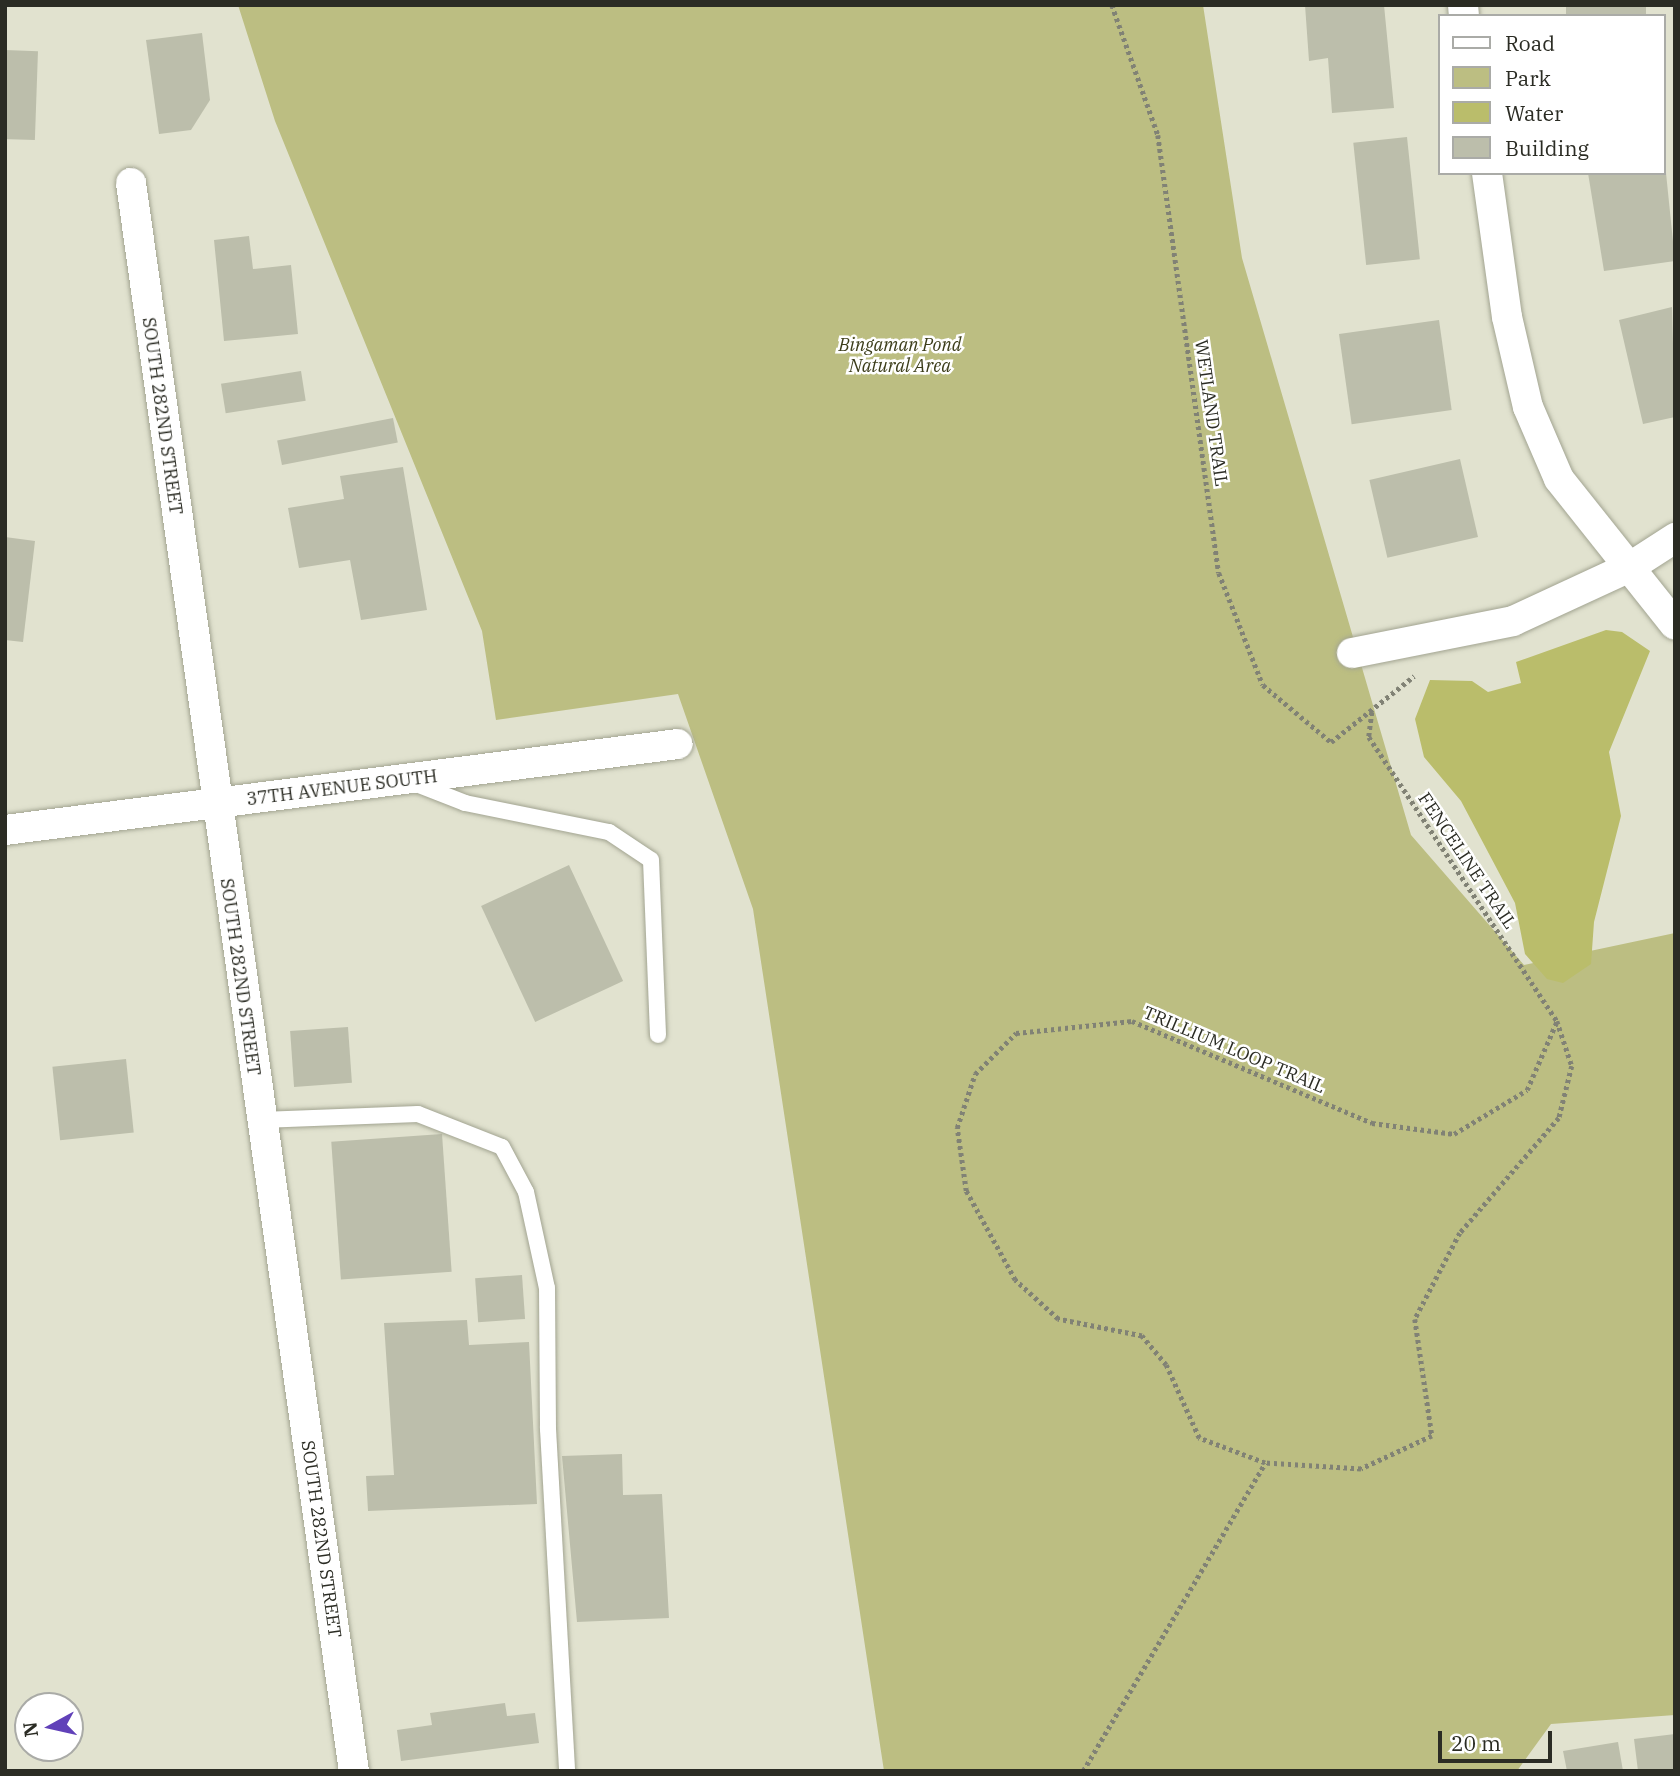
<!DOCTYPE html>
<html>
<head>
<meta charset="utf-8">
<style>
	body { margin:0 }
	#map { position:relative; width:1680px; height:1776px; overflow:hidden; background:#e1e2cf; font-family:"IBM Plex Serif",serif }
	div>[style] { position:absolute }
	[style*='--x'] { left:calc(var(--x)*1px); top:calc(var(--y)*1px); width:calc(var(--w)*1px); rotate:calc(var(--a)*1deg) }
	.green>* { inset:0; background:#bcbe82 }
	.water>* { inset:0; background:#babd6b }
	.building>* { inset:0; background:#bcbeab; transform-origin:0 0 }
	.path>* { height:4.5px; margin-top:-2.25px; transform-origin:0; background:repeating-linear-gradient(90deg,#818275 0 3.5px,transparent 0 7px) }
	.roads { filter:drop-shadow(0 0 2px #a2a491) drop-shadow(0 0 2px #a2a491) }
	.service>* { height:16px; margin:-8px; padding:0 8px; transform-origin:8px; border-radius:8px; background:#fff }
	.minor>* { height:30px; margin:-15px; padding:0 15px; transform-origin:15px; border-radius:15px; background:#fff }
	span { translate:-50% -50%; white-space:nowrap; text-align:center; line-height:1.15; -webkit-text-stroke:5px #fff; paint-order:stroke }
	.park-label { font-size:18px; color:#3c3d1a; font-style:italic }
	.street-label { font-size:18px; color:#2b2c24 }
	.frame { position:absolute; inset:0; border:7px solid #2b2c24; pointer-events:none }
	.legend { position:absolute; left:1438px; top:14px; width:228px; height:161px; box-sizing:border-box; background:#fff; border:2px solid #aaaba7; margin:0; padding:9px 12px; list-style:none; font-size:21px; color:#2b2c24 }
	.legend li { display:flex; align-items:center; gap:14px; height:35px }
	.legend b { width:35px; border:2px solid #aaaba7 }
	.north { position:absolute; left:14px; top:1692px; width:70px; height:70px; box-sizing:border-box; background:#fff; border:2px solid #aaaba7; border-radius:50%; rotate:262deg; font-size:19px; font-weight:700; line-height:28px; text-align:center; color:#2b2c24 }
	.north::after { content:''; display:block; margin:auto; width:24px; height:32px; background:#6141b9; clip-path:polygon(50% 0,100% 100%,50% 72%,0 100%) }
	.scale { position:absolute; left:1438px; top:1731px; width:114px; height:32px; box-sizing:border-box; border:4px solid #2b2c24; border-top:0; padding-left:9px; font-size:21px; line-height:24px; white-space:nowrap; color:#2b2c24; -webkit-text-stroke:5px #fff; paint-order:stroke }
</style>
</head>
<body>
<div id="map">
	<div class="green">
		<i style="clip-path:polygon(238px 5px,1203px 5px,1242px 258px,1411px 835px,1524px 965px,1675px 933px,1675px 1715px,1551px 1724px,1517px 1771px,884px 1771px,753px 909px,678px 694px,496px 720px,482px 631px,275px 121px)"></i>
	</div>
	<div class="water">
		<i style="clip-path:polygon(1606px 630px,1622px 632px,1650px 651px,1609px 752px,1621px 816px,1594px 922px,1591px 964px,1563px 983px,1547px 979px,1525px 954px,1515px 903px,1461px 801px,1424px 757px,1415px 719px,1430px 680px,1472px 681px,1488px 692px,1521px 683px,1516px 662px)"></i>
	</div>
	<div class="building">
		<i style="clip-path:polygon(1305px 5px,1384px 5px,1394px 108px,1332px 113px,1328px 58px,1309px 61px)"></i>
		<i style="left:1566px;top:5px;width:80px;height:11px"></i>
		<i style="clip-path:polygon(202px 33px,210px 100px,191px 130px,159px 134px,146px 40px)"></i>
		<i style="left:5px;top:50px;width:33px;height:89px;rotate:2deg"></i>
		<i style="left:1407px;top:137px;width:123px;height:54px;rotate:84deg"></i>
		<i style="clip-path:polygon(1588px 173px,1666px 173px,1675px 261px,1604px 271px)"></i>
		<i style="clip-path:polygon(249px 236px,253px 269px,291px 265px,298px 334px,224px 341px,214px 240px)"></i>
		<i style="clip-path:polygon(1672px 307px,1675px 417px,1643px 424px,1619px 320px)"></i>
		<i style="left:1439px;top:320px;width:91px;height:101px;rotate:82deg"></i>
		<i style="left:301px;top:371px;width:30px;height:81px;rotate:81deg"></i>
		<i style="left:393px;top:418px;width:25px;height:118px;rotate:79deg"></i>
		<i style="left:1460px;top:459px;width:80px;height:93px;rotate:77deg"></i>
		<i style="clip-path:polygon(403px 467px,427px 610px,361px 620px,350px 560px,299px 568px,288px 508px,344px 499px,340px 476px)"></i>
		<i style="clip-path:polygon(5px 537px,35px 541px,23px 642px,5px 640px)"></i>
		<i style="left:569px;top:865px;width:128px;height:97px;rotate:65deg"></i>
		<i style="left:348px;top:1027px;width:56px;height:58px;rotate:86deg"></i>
		<i style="left:126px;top:1059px;width:74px;height:74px;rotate:84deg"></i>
		<i style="left:442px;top:1134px;width:138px;height:111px;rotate:86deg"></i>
		<i style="left:522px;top:1275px;width:44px;height:47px;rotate:86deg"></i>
		<i style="clip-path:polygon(467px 1320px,469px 1345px,529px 1342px,537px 1504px,368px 1511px,366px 1476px,394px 1475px,384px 1323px)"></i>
		<i style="clip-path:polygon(622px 1454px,623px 1495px,662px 1494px,669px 1618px,577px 1622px,562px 1456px)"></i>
		<i style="clip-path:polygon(505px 1703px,507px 1716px,535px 1713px,539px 1743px,401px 1761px,397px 1730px,432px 1725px,430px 1713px)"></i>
		<i style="clip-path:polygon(1675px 1734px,1675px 1771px,1638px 1771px,1634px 1739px)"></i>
		<i style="clip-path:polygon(1618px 1742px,1623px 1771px,1567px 1771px,1563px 1751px)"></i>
	</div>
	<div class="path">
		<i style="--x:1112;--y:5;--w:138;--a:70.5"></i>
		<i style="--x:1158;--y:135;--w:442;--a:82.1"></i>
		<i style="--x:1219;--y:573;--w:120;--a:68.6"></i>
		<i style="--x:1263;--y:685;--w:89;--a:40"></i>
		<i style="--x:1331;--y:742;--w:106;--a:-38.5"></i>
		<i style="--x:1372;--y:712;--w:25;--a:97"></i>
		<i style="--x:1369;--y:737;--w:341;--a:56.5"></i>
		<i style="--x:1132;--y:1021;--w:261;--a:23"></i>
		<i style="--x:1372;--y:1123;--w:83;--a:7.6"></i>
		<i style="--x:1454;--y:1134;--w:85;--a:-31.1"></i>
		<i style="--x:1527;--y:1090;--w:75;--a:-66.5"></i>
		<i style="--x:1557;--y:1021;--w:47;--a:71.6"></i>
		<i style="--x:1572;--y:1066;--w:54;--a:104"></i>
		<i style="--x:1559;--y:1118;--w:152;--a:130.7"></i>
		<i style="--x:1460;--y:1233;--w:97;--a:117.6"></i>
		<i style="--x:1415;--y:1319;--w:118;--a:81.7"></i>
		<i style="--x:1432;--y:1436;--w:78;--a:155.1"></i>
		<i style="--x:1361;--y:1469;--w:96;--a:-176.4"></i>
		<i style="--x:1265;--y:1463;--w:71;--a:-159.3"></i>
		<i style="--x:1199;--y:1438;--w:80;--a:-114.3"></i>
		<i style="--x:1166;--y:1365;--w:38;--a:-130"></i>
		<i style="--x:1142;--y:1336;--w:86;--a:-168.6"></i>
		<i style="--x:1058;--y:1319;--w:58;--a:-137.8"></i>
		<i style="--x:1015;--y:1280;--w:102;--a:-118.8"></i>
		<i style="--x:966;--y:1191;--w:64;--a:-98.1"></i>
		<i style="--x:957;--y:1128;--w:57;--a:-71.6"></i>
		<i style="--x:975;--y:1074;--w:58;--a:-45"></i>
		<i style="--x:1016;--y:1033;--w:117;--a:-5.9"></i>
		<i style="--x:1083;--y:1771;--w:358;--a:-59.4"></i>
	</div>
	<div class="roads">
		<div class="service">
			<i style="--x:414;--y:783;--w:55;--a:21.4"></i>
			<i style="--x:465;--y:803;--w:147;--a:11.4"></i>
			<i style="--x:609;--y:832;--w:50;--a:33.7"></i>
			<i style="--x:651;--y:860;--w:175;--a:87.7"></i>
			<i style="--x:261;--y:1120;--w:157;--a:-2.2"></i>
			<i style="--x:418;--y:1114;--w:90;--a:21.4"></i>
			<i style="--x:502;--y:1147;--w:51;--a:61.9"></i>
			<i style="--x:526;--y:1192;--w:98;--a:77.7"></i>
			<i style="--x:547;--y:1288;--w:141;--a:89.6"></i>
			<i style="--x:548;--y:1429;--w:343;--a:86.8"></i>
		</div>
		<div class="minor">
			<i style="--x:1463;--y:5;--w:11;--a:85"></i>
			<i style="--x:1487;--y:173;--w:145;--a:82.1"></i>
			<i style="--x:1507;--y:317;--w:92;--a:76.9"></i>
			<i style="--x:1528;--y:407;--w:78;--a:66.7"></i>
			<i style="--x:1559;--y:479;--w:186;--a:51.5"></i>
			<i style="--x:131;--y:183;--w:1604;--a:82.01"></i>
			<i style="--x:1352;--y:653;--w:164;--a:-11.2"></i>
			<i style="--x:1513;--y:621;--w:129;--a:-24.8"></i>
			<i style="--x:1630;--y:567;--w:54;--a:-32.8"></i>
			<i style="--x:5;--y:830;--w:678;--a:-7.28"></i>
		</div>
	</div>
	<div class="park-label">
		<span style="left:900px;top:356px">Bingaman Pond<br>Natural Area</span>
	</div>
	<div class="street-label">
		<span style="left:1211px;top:413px;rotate:82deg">WETLAND TRAIL</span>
		<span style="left:162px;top:416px;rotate:82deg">SOUTH 282ND STREET</span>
		<span style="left:342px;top:788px;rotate:-7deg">37TH AVENUE SOUTH</span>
		<span style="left:1467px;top:861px;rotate:56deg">FENCELINE TRAIL</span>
		<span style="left:240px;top:977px;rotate:82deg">SOUTH 282ND STREET</span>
		<span style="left:1234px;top:1050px;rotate:23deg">TRILLIUM LOOP TRAIL</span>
		<span style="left:321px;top:1539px;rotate:82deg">SOUTH 282ND STREET</span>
	</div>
	<div class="frame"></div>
	<ul class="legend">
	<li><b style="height:9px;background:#fff"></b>Road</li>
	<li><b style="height:19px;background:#bcbe82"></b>Park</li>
	<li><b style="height:19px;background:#babd6b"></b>Water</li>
	<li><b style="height:19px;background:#bcbeab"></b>Building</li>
	</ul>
	<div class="north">N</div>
	<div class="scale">20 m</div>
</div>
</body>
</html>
